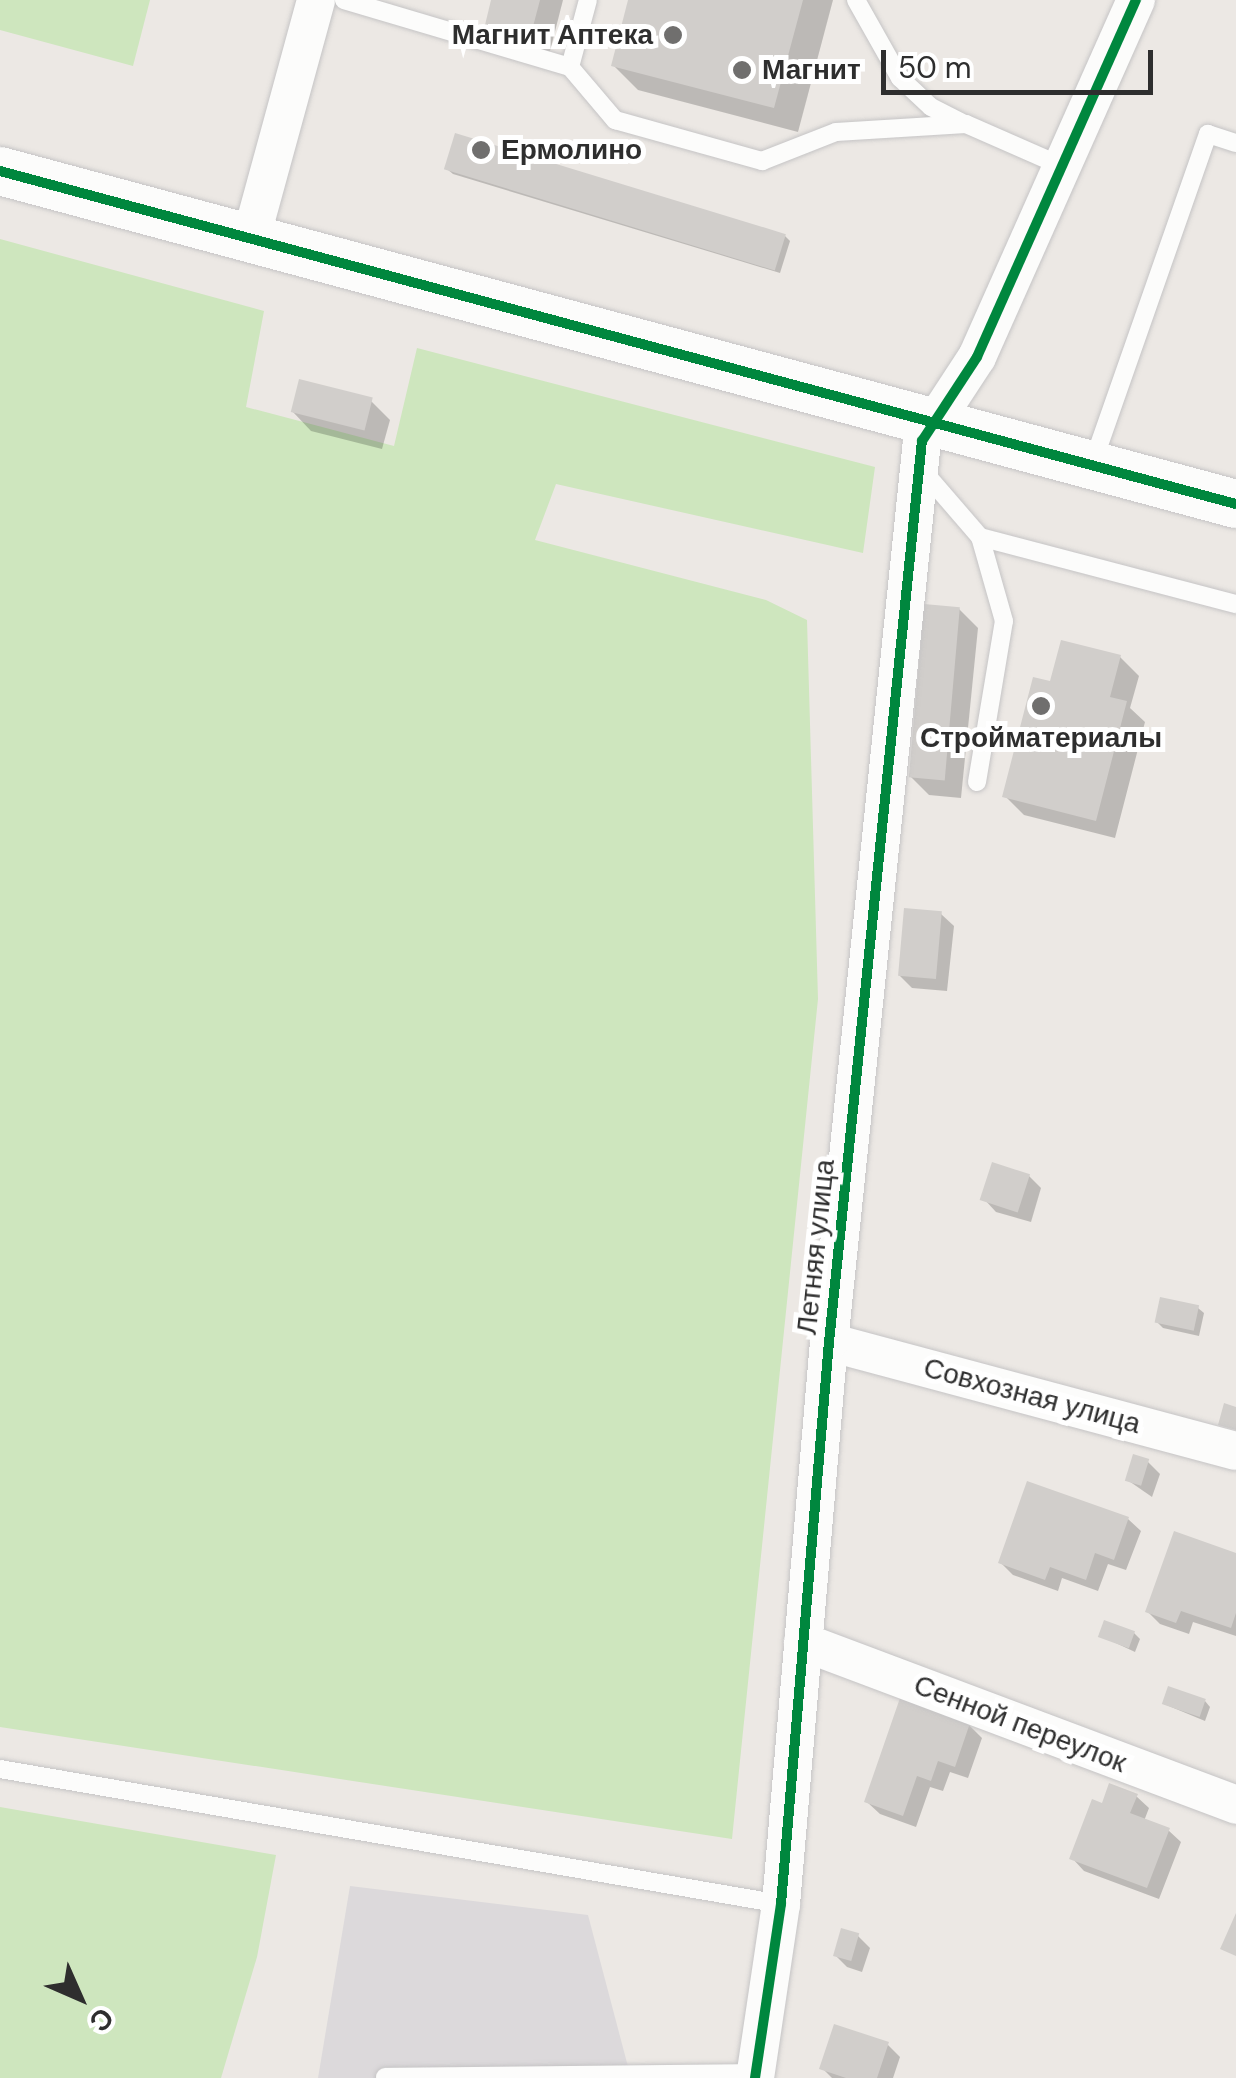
<!DOCTYPE html>
<html>
<head>
<meta charset="utf-8">
<style>
	body { margin:0 }
	#map { position:relative; width:1236px; height:2078px; overflow:hidden; background:#ece8e4; font-family:"DM Sans",sans-serif }
	div>[style] { position:absolute }
	[style*='--x'] { left:calc(var(--x)*1px); top:calc(var(--y)*1px); width:calc(var(--w)*1px); rotate:calc(var(--a)*1deg) }
	.industrial>* { inset:0; background:#dcd9db }
	.green>* { inset:0; background:#cee6be }
	.shadow>* { inset:0; background:#0003 }
	.building>* { inset:0; background:#d1cecb; transform-origin:0 0 }
	.roads { filter:drop-shadow(0 0 2px #c5c4c5) drop-shadow(0 0 2px #c5c4c5) }
	.service>* { height:18px; margin:-9px; padding:0 9px; transform-origin:9px; border-radius:9px; background:#fcfcfb }
	.minor>* { height:38px; margin:-19px; padding:0 19px; transform-origin:19px; border-radius:19px; background:#fcfcfb }
	.tertiary>* { height:48px; margin:-24px; padding:0 24px; transform-origin:24px; border-radius:24px; background:#fcfcfb }
	.cycleway>* { height:10px; margin:-5px; padding:0 5px; transform-origin:5px; border-radius:5px; background:#00873e }
	.dots>* { width:28px; height:28px; translate:-50% -50%; box-sizing:border-box; border:5px solid #fff; border-radius:50% }
	span { translate:-50% -50%; white-space:nowrap; text-align:center; line-height:1.15; -webkit-text-stroke:10px #fff; paint-order:stroke }
	.poi-label { font-size:28px; color:#2e2e2e; font-weight:700 }
	.right { translate:-100% -50%; text-align:right }
	.left { translate:0 -50%; text-align:left }
	.street-label { font-size:28px; color:#2e2e2e }
	.north { position:absolute; left:30px; top:1948px; width:100px; height:100px; -webkit-text-stroke:8px #fff; paint-order:stroke; rotate:135deg; font-size:28px; font-weight:700; line-height:40px; text-align:center; color:#2e2e2e }
	.north::after { content:''; display:block; margin:auto; width:35px; height:45px; background:#2e2e2e; clip-path:polygon(50% 0,100% 100%,50% 72%,0 100%) }
	.scale { position:absolute; left:881px; top:50px; width:272px; height:45px; box-sizing:border-box; border:5px solid #2e2e2e; border-top:0; padding-left:12px; font-size:30px; line-height:35px; white-space:nowrap; color:#2e2e2e; -webkit-text-stroke:8px #fff; paint-order:stroke }
</style>
</head>
<body>
<div id="map">
	<div class="industrial">
		<i style="clip-path:polygon(350px 1886px,588px 1915px,631px 2078px,318px 2078px)"></i>
	</div>
	<div class="green">
		<i style="clip-path:polygon(0 0,150px 0,133px 66px,0 30px)"></i>
		<i style="clip-path:polygon(0 239px,264px 311px,246px 407px,394px 446px,417px 348px,875px 467px,863px 553px,556px 484px,535px 540px,766px 600px,807px 620px,818px 999px,732px 1839px,0 1727px)"></i>
		<i style="clip-path:polygon(0 1807px,276px 1855px,257px 1957px,221px 2078px,0 2078px)"></i>
	</div>
	<div class="shadow">
		<i style="clip-path:polygon(494px 0,563px 0,549px 55px,506px 44px,487px 25px)"></i>
		<i style="clip-path:polygon(631px 0,833px 0,798px 132px,638px 90px,613px 65px)"></i>
		<i style="clip-path:polygon(447px 169px,784px 235px,790px 241px,780px 273px,453px 174px)"></i>
		<i style="clip-path:polygon(371px 401px,390px 420px,382px 449px,311px 431px,293px 412px)"></i>
		<i style="clip-path:polygon(959px 609px,978px 628px,961px 798px,929px 795px,910px 776px)"></i>
		<i style="clip-path:polygon(1120px 657px,1139px 676px,1130px 708px,1145px 722px,1115px 838px,1024px 815px,1005px 796px,1052px 684px)"></i>
		<i style="clip-path:polygon(941px 914px,954px 926px,947px 991px,912px 988px,899px 975px)"></i>
		<i style="clip-path:polygon(1029px 1176px,1041px 1188px,1031px 1222px,996px 1212px,984px 1199px)"></i>
		<i style="clip-path:polygon(1198px 1308px,1204px 1313px,1199px 1336px,1163px 1328px,1157px 1322px)"></i>
		<i style="clip-path:polygon(1147px 1461px,1160px 1474px,1152px 1497px,1126px 1479px)"></i>
		<i style="clip-path:polygon(1128px 1519px,1141px 1531px,1126px 1570px,1108px 1564px,1098px 1591px,1062px 1578px,1058px 1591px,1013px 1575px,1001px 1563px)"></i>
		<i style="clip-path:polygon(1236px 1555px,1236px 1636px,1193px 1622px,1189px 1634px,1160px 1624px,1148px 1612px)"></i>
		<i style="clip-path:polygon(1134px 1633px,1140px 1639px,1135px 1652px,1101px 1636px)"></i>
		<i style="clip-path:polygon(1205px 1701px,1210px 1707px,1205px 1721px,1164px 1704px)"></i>
		<i style="clip-path:polygon(969px 1725px,982px 1738px,968px 1778px,950px 1772px,943px 1791px,930px 1787px,916px 1827px,880px 1814px,867px 1802px)"></i>
		<i style="clip-path:polygon(1136px 1796px,1149px 1808px,1144px 1821px,1168px 1830px,1181px 1842px,1159px 1899px,1084px 1871px,1072px 1858px,1103px 1806px)"></i>
		<i style="clip-path:polygon(858px 1936px,870px 1948px,862px 1972px,847px 1967px,835px 1955px)"></i>
		<i style="clip-path:polygon(888px 2045px,900px 2057px,893px 2078px,832px 2078px,822px 2068px)"></i>
	</div>
	<div class="building">
		<i style="clip-path:polygon(491px 0,540px 0,530px 38px,485px 25px)"></i>
		<i style="clip-path:polygon(628px 0,803px 0,774px 108px,611px 66px)"></i>
		<i style="left:455px;top:133px;width:346px;height:38px;rotate:17deg"></i>
		<i style="left:299px;top:379px;width:76px;height:34px;rotate:14deg"></i>
		<i style="left:924px;top:604px;width:36px;height:174px;rotate:5deg"></i>
		<i style="clip-path:polygon(1061px 640px,1121px 655px,1110px 697px,1127px 701px,1096px 821px,1002px 797px,1033px 677px,1050px 681px)"></i>
		<i style="left:904px;top:908px;width:38px;height:68px;rotate:5deg"></i>
		<i style="left:992px;top:1162px;width:40px;height:40px;rotate:18deg"></i>
		<i style="left:1160px;top:1297px;width:40px;height:26px;rotate:12deg"></i>
		<i style="clip-path:polygon(1224px 1403px,1236px 1407px,1236px 1430px,1218px 1425px)"></i>
		<i style="left:1133px;top:1454px;width:17px;height:28px;rotate:17deg"></i>
		<i style="clip-path:polygon(1027px 1481px,1129px 1517px,1114px 1560px,1095px 1553px,1086px 1580px,1050px 1567px,1045px 1580px,998px 1563px)"></i>
		<i style="clip-path:polygon(1174px 1531px,1236px 1553px,1236px 1613px,1231px 1628px,1181px 1611px,1176px 1623px,1145px 1612px)"></i>
		<i style="left:1104px;top:1620px;width:33px;height:18px;rotate:20deg"></i>
		<i style="left:1168px;top:1686px;width:40px;height:19px;rotate:19deg"></i>
		<i style="clip-path:polygon(900px 1698px,970px 1723px,955px 1767px,938px 1761px,931px 1781px,917px 1776px,903px 1816px,864px 1802px)"></i>
		<i style="clip-path:polygon(1109px 1783px,1138px 1794px,1130px 1813px,1170px 1828px,1147px 1888px,1069px 1859px,1092px 1799px,1102px 1803px)"></i>
		<i style="clip-path:polygon(1236px 1913px,1236px 1956px,1220px 1949px)"></i>
		<i style="left:841px;top:1928px;width:19px;height:29px;rotate:16deg"></i>
		<i style="clip-path:polygon(834px 2024px,889px 2042px,877px 2078px,846px 2078px,819px 2069px)"></i>
	</div>
	<div class="roads">
		<div class="service">
			<i style="--x:344;--y:0;--w:236;--a:16.5"></i>
			<i style="--x:570;--y:67;--w:69;--a:-75"></i>
			<i style="--x:856;--y:0;--w:90;--a:60.6"></i>
			<i style="--x:900;--y:78;--w:42;--a:43.1"></i>
			<i style="--x:931;--y:107;--w:37;--a:27"></i>
			<i style="--x:570;--y:67;--w:70;--a:49.7"></i>
			<i style="--x:615;--y:120;--w:153;--a:15.6"></i>
			<i style="--x:762;--y:161;--w:79;--a:-21.4"></i>
			<i style="--x:836;--y:132;--w:130;--a:-3.5"></i>
			<i style="--x:966;--y:124;--w:107;--a:23.7"></i>
			<i style="--x:1092;--y:465;--w:351;--a:-70.7"></i>
			<i style="--x:1208;--y:134;--w:29;--a:18"></i>
			<i style="--x:923;--y:471;--w:87;--a:49.2"></i>
			<i style="--x:980;--y:537;--w:265;--a:14.7"></i>
			<i style="--x:977;--y:782;--w:163;--a:-80.5"></i>
			<i style="--x:1004;--y:621;--w:87;--a:-105.9"></i>
			<i style="--x:0;--y:1769;--w:793;--a:9.81"></i>
			<i style="--x:385;--y:2077;--w:371;--a:-0.6"></i>
		</div>
		<div class="minor">
			<i style="--x:251;--y:238;--w:247;--a:-74.7"></i>
			<i style="--x:829;--y:1342;--w:421;--a:15"></i>
			<i style="--x:803;--y:1642;--w:463;--a:20.6"></i>
			<i style="--x:755;--y:2078;--w:176;--a:-81.5"></i>
			<i style="--x:781;--y:1904;--w:564;--a:-85.12"></i>
			<i style="--x:829;--y:1342;--w:906;--a:-84.11"></i>
			<i style="--x:922;--y:441;--w:100;--a:-56.8"></i>
			<i style="--x:977;--y:357;--w:391;--a:-66"></i>
		</div>
		<div class="tertiary">
			<i style="--x:0;--y:171;--w:1280;--a:15.08"></i>
		</div>
	</div>
	<div class="cycleway">
		<i style="--x:0;--y:171;--w:1280;--a:15.08"></i>
		<i style="--x:755;--y:2078;--w:176;--a:-81.5"></i>
		<i style="--x:781;--y:1904;--w:564;--a:-85.12"></i>
		<i style="--x:829;--y:1342;--w:906;--a:-84.11"></i>
		<i style="--x:922;--y:441;--w:100;--a:-56.8"></i>
		<i style="--x:977;--y:357;--w:391;--a:-66"></i>
	</div>
	<div class="dots">
		<i style="left:673px;top:35px;background:#706f6e"></i>
		<i style="left:742px;top:70px;background:#706f6e"></i>
		<i style="left:481px;top:150px;background:#706f6e"></i>
		<i style="left:1041px;top:706px;background:#706f6e"></i>
	</div>
	<div class="poi-label">
		<span class="right" style="left:653px;top:35px">Магнит Аптека</span>
		<span class="left" style="left:762px;top:70px">Магнит</span>
		<span class="left" style="left:501px;top:150px">Ермолино</span>
		<span style="left:1041px;top:738px">Стройматериалы</span>
	</div>
	<div class="street-label">
		<span style="left:816px;top:1247px;rotate:-84deg">Летняя улица</span>
		<span style="left:1032px;top:1396px;rotate:15deg">Совхозная улица</span>
		<span style="left:1020px;top:1724px;rotate:21deg">Сенной переулок</span>
	</div>
	<div class="north">С</div>
	<div class="scale">50 m</div>
</div>
</body>
</html>
